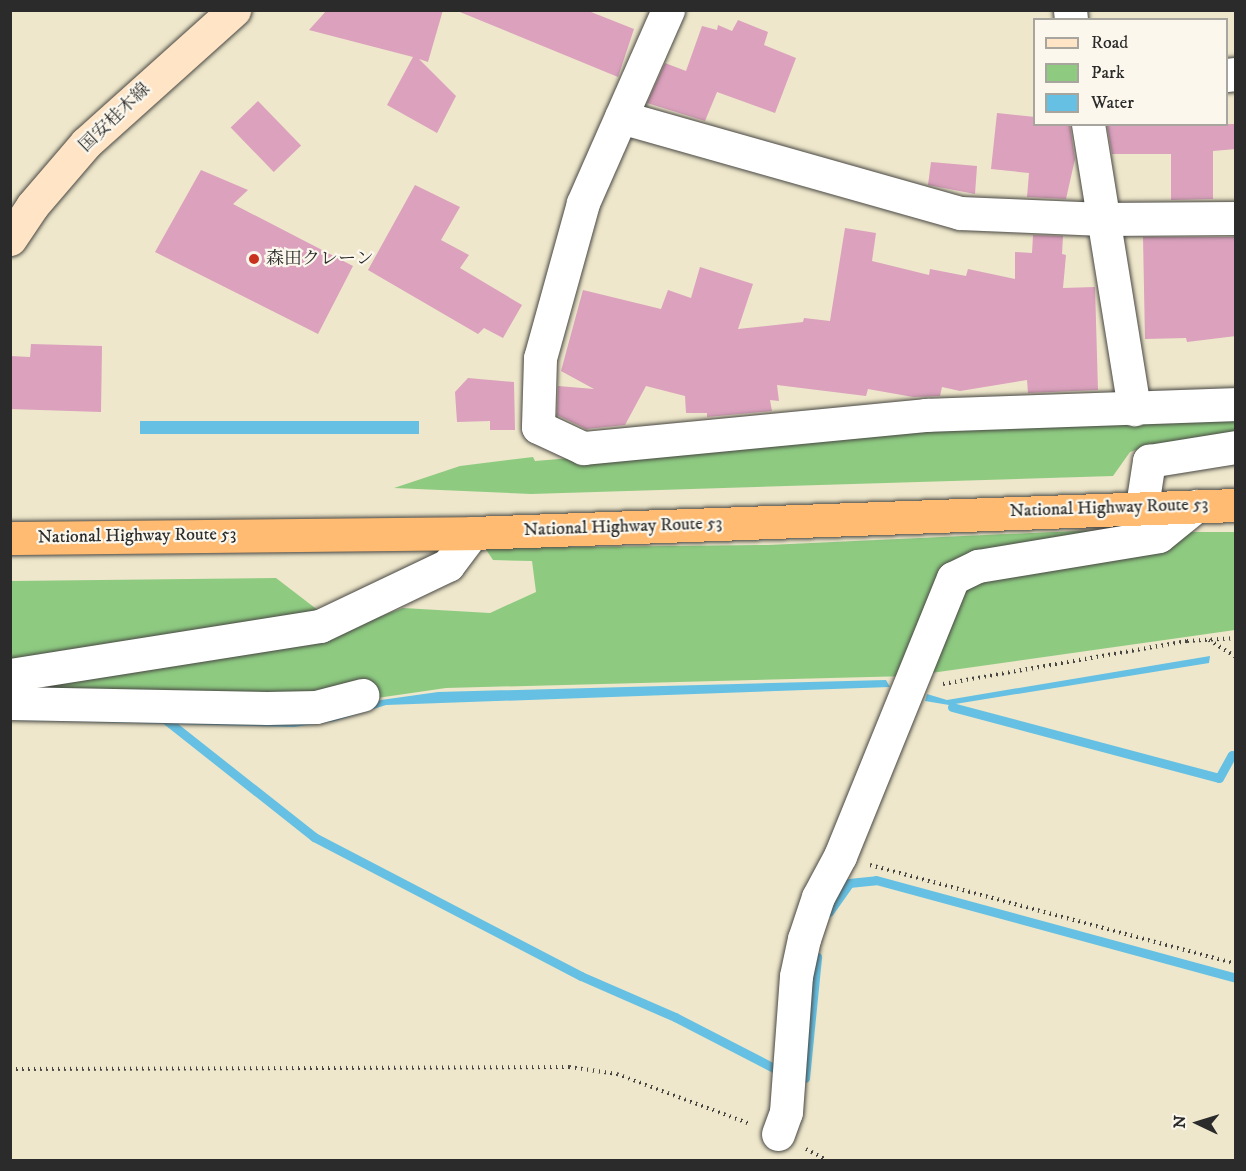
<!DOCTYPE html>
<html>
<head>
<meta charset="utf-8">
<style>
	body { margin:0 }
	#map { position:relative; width:1246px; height:1171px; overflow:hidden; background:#eee7cb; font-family:"IM FELL DW Pica","Noto Serif JP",serif }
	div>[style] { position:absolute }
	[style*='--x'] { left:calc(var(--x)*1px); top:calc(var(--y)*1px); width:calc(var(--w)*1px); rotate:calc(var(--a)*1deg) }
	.green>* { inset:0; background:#8ecb81 }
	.water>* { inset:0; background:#65c0e3; transform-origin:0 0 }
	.stream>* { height:9px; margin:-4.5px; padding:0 4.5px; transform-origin:4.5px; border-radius:4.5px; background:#65c0e3 }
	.building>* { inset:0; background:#dba1bd; transform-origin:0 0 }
	.path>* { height:4px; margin-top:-2px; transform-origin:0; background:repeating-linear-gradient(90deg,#484743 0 1.5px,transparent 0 6px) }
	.roads { filter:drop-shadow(0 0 2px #484743) drop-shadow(0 0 2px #484743) }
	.street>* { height:33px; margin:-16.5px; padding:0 16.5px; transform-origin:16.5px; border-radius:16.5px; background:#fff }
	.secondary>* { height:33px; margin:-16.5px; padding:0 16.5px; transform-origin:16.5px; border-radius:16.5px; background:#ffe4c6 }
	.highway>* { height:33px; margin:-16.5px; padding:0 16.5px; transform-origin:16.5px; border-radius:16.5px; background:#ffbb71 }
	.dots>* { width:16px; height:16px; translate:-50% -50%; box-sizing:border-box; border:3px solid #fbf7ec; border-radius:50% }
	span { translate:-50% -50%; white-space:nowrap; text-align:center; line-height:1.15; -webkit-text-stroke:4.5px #fbf7ec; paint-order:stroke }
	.street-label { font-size:18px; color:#2b2b2b }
	.poi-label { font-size:18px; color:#2b2b2b }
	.left { translate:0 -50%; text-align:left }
	.frame { position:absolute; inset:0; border:12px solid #2b2b2b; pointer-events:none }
	.legend { position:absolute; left:1033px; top:18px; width:195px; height:108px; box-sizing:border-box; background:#fbf7ec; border:2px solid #a8a59f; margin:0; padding:8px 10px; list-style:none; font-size:18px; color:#2b2b2b }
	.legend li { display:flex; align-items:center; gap:12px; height:30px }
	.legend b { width:30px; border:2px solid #a8a59f }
	.north { position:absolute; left:1168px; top:1093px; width:60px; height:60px; -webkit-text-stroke:4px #fbf7ec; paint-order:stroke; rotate:274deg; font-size:16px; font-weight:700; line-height:24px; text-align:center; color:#2b2b2b }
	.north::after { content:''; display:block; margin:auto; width:21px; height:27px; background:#2b2b2b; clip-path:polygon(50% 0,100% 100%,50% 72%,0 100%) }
</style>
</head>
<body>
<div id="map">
	<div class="green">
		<i style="clip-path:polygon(1235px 415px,1235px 435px,1154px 444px,1130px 452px,1113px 476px,531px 494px,394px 488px,460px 466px,533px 457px,535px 461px,910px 430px)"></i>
		<i style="clip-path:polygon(1141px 528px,989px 555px,909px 676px,446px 688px,370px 699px,319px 700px,11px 696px,57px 676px,355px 626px,403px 608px,490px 613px,536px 592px,532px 561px,493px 560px,485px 548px,768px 545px)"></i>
		<i style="clip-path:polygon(1184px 532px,1235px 532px,1235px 630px,931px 673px,938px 631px,973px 577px)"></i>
		<i style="clip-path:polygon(276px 578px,319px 611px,11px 667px,11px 581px)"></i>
	</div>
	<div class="water">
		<i style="left:140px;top:421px;width:279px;height:13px"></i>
		<i style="clip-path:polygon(1210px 656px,1209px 663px,949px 705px,925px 701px,927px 694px,947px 700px)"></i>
		<i style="clip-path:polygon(886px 680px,890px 687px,386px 705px,335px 721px,294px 727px,11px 720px,10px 714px,332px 716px,381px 700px,438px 692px)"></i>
	</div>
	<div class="stream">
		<i style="--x:952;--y:707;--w:276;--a:14.9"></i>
		<i style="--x:1219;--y:778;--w:26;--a:-61"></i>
		<i style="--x:1232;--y:755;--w:4;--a:14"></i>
		<i style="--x:166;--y:720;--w:189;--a:38.3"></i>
		<i style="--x:314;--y:837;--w:301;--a:27.5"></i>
		<i style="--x:581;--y:976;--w:103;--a:23.6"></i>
		<i style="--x:675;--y:1017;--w:111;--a:27.3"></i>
		<i style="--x:829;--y:912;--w:35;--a:-55"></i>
		<i style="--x:849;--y:883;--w:27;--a:-6"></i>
		<i style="--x:876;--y:880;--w:373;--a:15.2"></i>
		<i style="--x:805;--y:1078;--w:122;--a:-84.3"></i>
	</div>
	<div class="building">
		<i style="clip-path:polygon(327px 10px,443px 10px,428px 62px,419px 59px,456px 96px,437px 133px,387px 105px,413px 57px,309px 30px)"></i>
		<i style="clip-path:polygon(455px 10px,586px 10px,634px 29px,618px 77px)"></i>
		<i style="clip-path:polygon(738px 20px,768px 32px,764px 45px,796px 58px,775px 113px,717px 92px,705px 121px,647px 103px,665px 63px,686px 71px,702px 26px,717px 30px,718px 25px,732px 31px)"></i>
		<i style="left:258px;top:101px;width:62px;height:38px;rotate:46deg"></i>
		<i style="clip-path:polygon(997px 113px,1035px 117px,1035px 124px,1070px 125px,1075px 159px,1066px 199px,1027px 197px,1029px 173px,991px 169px)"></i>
		<i style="clip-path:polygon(1176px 124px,1236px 124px,1236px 149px,1213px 151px,1213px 199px,1171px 200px,1171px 154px,1112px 154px,1107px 125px)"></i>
		<i style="clip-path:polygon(931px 162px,977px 166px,975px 194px,928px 185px)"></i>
		<i style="clip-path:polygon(201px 170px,248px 190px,233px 204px,353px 266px,318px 334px,155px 252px)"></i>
		<i style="clip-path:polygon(415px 185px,460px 207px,441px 240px,469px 255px,460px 268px,522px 305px,503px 338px,484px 328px,478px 334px,368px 270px)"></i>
		<i style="clip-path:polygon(845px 228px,876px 233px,872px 261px,929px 275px,930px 269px,966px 276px,968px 269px,1015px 279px,1015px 252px,1032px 253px,1033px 235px,1063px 236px,1062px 254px,1066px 255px,1063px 288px,1095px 287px,1098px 390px,1028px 393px,1027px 380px,960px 391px,942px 387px,940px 396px,913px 397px,868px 389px,866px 396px,777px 385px,779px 401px,770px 400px,772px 411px,707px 417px,707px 413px,686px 413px,685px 396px,646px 386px,625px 425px,586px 429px,557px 415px,558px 386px,594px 389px,561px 371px,583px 290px,661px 309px,668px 290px,691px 298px,700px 267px,753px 284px,738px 329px,803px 322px,804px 318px,830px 321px)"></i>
		<i style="clip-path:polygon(1143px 237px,1236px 237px,1236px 336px,1187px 342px,1186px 338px,1145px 339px)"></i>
		<i style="clip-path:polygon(31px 344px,102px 346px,101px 412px,10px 409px,10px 356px,30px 357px)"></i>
		<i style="clip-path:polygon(468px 378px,514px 382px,515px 430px,490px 430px,490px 421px,457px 422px,455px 392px)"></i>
	</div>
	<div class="path">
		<i style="--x:1209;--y:640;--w:32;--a:32"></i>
		<i style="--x:943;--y:684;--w:248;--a:-10"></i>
		<i style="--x:1187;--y:641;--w:49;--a:-3.5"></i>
		<i style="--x:870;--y:865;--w:379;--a:15.1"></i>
		<i style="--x:10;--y:1069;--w:559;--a:-0.2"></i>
		<i style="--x:569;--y:1067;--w:49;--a:8.3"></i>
		<i style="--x:617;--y:1074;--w:142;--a:20.6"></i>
		<i style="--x:806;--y:1149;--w:24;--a:28"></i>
	</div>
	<div class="roads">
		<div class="street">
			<i style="--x:668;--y:10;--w:211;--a:113.8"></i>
			<i style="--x:583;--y:203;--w:161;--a:105.5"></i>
			<i style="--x:540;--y:358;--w:69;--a:91.7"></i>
			<i style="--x:538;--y:427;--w:50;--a:25"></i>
			<i style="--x:583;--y:448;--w:345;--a:-5.5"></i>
			<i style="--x:926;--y:415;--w:310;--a:-2"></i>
			<i style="--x:1070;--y:10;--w:10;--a:84"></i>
			<i style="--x:1226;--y:75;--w:10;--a:-6"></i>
			<i style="--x:621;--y:117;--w:352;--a:15.8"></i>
			<i style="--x:960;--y:213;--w:143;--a:2.4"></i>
			<i style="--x:1103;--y:219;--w:133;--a:-0.4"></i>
			<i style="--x:1088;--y:124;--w:289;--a:80.8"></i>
			<i style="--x:1142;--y:506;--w:46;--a:-81.2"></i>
			<i style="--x:1149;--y:461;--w:88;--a:-9.1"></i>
			<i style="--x:10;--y:675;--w:314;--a:-9"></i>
			<i style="--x:320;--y:626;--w:142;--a:-25.5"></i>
			<i style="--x:448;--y:565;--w:40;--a:-53"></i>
			<i style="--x:10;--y:703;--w:257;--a:1.1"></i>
			<i style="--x:267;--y:708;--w:49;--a:-1.2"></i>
			<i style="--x:316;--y:707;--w:48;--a:-14.6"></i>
			<i style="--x:778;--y:1134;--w:23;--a:-70"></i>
			<i style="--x:786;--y:1112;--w:136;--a:-85.8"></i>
			<i style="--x:796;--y:976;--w:38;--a:-78"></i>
			<i style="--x:804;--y:939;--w:44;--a:-71.6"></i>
			<i style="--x:818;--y:897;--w:47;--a:-61.8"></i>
			<i style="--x:840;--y:856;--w:300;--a:-67.9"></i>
			<i style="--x:953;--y:578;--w:28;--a:-26"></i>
			<i style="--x:978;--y:566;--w:183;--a:-9.4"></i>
			<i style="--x:1159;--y:536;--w:48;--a:-39"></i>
		</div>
		<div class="secondary">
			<i style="--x:10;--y:239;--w:40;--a:-56"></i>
			<i style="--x:32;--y:206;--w:83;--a:-49.4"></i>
			<i style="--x:86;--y:143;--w:199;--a:-41.9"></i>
		</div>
		<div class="highway">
			<i style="--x:10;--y:538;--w:462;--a:-0.6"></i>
			<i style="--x:472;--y:533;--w:765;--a:-2.1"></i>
		</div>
	</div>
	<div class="dots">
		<i style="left:254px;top:259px;background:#c8321e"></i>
	</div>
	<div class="street-label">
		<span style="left:115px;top:118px;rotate:-44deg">国安桂木線</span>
		<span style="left:1109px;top:508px;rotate:-2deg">National Highway Route 53</span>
		<span style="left:623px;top:527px;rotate:-2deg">National Highway Route 53</span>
		<span style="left:137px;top:536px;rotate:-1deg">National Highway Route 53</span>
	</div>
	<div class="poi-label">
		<span class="left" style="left:266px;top:259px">森田クレーン</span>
	</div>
	<div class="frame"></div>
	<ul class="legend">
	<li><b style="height:8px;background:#ffe4c6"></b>Road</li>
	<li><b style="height:16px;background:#8ecb81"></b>Park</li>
	<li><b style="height:16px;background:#65c0e3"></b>Water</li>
	</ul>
	<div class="north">N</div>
</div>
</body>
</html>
